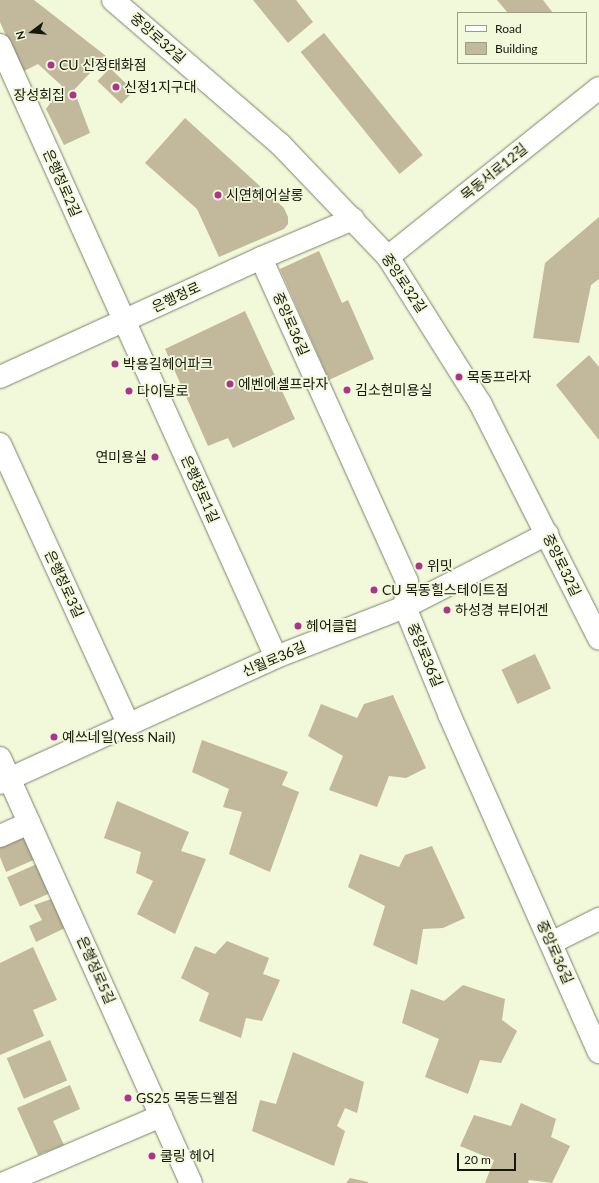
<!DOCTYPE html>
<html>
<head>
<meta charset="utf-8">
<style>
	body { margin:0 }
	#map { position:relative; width:599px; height:1183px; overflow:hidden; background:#f2f8da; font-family:Lato,"Noto Sans KR",sans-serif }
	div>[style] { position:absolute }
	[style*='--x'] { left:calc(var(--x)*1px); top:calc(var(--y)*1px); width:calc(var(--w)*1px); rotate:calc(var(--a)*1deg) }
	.building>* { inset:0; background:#c2b89c; transform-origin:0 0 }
	.roads { filter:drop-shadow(0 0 1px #7c8267) drop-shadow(0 0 1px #7c8267) }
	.minor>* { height:22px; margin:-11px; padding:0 11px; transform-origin:11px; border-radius:11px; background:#fff }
	.dots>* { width:11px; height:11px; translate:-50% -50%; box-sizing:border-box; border:2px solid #f2f8da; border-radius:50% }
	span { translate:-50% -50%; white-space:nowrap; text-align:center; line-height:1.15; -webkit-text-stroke:3.5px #f2f8da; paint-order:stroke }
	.street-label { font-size:14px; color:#16180d }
	.poi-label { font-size:14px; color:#16180d }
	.left { translate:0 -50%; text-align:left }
	.right { translate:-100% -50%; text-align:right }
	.legend { position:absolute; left:457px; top:12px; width:130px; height:52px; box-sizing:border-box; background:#f2f8da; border:1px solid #9a9e88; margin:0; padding:5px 7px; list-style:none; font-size:12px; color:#16180d }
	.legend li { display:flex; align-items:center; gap:8px; height:20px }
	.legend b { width:20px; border:1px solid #9a9e88 }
	.north { position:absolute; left:12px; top:12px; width:40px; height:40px; -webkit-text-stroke:3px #f2f8da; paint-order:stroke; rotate:254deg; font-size:11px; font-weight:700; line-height:16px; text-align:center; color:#16180d }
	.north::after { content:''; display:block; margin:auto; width:14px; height:18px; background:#16180d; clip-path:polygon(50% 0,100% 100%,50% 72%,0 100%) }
	.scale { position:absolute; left:457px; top:1153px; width:59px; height:18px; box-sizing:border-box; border:2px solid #16180d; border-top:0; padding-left:5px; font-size:12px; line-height:14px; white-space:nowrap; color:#16180d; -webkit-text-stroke:3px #f2f8da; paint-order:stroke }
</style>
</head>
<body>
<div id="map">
	<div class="building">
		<i style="clip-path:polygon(0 0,34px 0,106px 56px,74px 90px,90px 133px,64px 145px,46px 109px,62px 86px,38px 64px,22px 72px,0 22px)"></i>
		<i style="clip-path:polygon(253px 0,296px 0,313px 22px,288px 43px)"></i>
		<i style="clip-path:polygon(497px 0,543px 0,553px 13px,508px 13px)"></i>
		<i style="left:324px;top:33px;width:157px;height:30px;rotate:51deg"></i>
		<i style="left:110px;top:68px;width:33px;height:18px;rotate:44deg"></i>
		<i style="clip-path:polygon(185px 118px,284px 208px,288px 217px,288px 224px,284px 229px,219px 257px,197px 209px,145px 163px)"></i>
		<i style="clip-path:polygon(599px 217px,599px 279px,591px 285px,579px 343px,533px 338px,545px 263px)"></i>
		<i style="clip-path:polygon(319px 251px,342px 303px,348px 300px,374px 359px,329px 380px,280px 269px)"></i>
		<i style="clip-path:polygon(245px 311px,295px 419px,233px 448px,228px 438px,208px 446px,165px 349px)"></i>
		<i style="clip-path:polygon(589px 355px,599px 367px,599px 440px,556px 385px)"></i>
		<i style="left:535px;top:654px;width:38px;height:37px;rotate:65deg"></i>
		<i style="clip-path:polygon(393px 695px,426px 768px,406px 778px,389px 776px,377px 807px,329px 790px,343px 756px,308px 736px,321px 704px,357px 718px,364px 704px)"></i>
		<i style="clip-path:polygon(202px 740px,288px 772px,282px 785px,299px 792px,270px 872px,229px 854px,242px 812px,223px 807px,229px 789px,192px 772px)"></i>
		<i style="clip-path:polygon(117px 801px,189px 832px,181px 851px,206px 859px,175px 934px,137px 914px,153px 881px,136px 873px,141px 852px,104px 838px)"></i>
		<i style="clip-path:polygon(25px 831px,36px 859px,6px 872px,0 857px,0 842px)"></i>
		<i style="clip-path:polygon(432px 846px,465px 918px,443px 928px,423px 929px,417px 965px,373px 945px,385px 906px,348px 887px,360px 854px,399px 867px,405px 855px)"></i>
		<i style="left:39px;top:863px;width:32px;height:35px;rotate:66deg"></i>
		<i style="clip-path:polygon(54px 898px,67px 927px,36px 942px,29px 926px,42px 920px,34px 905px)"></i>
		<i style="clip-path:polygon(227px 941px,269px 958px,263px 974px,280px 980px,262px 1021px,246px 1018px,241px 1038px,199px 1021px,209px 993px,181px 978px,195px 946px,215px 954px)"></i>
		<i style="clip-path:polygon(33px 947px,57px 1000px,33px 1010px,44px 1036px,0 1055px,0 963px)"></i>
		<i style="clip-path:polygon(463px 985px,505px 999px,502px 1020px,517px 1031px,501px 1063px,480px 1060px,468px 1094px,425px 1077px,439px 1039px,402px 1023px,411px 989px,444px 1001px)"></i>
		<i style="left:50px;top:1040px;width:44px;height:47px;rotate:67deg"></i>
		<i style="clip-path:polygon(293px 1052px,364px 1082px,357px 1113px,345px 1108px,337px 1126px,345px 1131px,334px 1166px,252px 1131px,260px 1100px,276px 1104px)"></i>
		<i style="clip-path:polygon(70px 1085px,80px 1109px,53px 1121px,64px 1145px,38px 1155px,17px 1108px)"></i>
		<i style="clip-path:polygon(521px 1103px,556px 1119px,551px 1137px,570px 1146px,552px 1183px,529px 1180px,528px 1183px,485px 1183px,494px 1160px,460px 1146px,474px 1115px,511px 1126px)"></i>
		<i style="clip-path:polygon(350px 1178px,368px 1182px,368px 1183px,346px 1183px)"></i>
	</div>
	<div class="roads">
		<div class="minor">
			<i style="--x:113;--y:0;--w:221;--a:40.8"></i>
			<i style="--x:280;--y:144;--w:156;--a:46.3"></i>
			<i style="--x:388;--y:257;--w:173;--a:57.8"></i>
			<i style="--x:480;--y:403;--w:264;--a:63.2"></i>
			<i style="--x:0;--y:45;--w:671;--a:65.73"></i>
			<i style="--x:388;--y:257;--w:270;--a:-38.7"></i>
			<i style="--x:261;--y:258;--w:355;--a:65.7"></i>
			<i style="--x:407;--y:582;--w:25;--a:95"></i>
			<i style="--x:405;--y:607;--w:116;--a:67.6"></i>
			<i style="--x:449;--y:714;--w:370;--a:66.1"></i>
			<i style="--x:0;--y:377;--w:287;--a:-24.5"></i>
			<i style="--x:261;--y:258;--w:100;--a:-23"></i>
			<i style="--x:0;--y:444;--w:308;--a:65.4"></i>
			<i style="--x:0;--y:758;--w:466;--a:65.8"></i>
			<i style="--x:0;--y:783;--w:303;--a:-24.5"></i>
			<i style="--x:276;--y:657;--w:138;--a:-21.2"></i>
			<i style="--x:405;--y:607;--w:160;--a:-27.2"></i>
			<i style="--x:0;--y:836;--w:32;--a:-24"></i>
			<i style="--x:551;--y:943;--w:54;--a:-26.6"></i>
			<i style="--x:4;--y:1183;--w:171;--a:-23.1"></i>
		</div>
	</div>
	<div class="dots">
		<i style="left:51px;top:65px;background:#ac3489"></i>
		<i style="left:116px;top:87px;background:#ac3489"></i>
		<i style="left:73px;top:95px;background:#ac3489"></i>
		<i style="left:218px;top:195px;background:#ac3489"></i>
		<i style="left:115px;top:364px;background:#ac3489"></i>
		<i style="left:459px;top:377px;background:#ac3489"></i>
		<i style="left:230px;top:384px;background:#ac3489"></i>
		<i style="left:347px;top:390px;background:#ac3489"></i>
		<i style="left:129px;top:391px;background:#ac3489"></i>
		<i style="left:155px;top:457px;background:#ac3489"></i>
		<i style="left:419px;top:566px;background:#ac3489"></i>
		<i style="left:374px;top:590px;background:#ac3489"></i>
		<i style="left:447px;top:610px;background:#ac3489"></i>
		<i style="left:298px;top:626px;background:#ac3489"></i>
		<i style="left:54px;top:737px;background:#ac3489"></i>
		<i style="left:128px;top:1098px;background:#ac3489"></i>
		<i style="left:152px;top:1156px;background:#ac3489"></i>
	</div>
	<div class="street-label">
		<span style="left:158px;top:38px;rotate:41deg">중앙로32길</span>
		<span style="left:494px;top:172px;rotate:-39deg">목동서로12길</span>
		<span style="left:62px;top:183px;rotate:66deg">은행정로2길</span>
		<span style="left:404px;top:283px;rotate:56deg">중앙로32길</span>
		<span style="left:176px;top:297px;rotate:-25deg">은행정로</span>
		<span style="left:291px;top:324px;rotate:66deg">중앙로36길</span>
		<span style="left:200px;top:489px;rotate:66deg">은행정로1길</span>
		<span style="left:562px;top:565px;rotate:64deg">중앙로32길</span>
		<span style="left:64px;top:584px;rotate:65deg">은행정로3길</span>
		<span style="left:425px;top:655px;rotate:67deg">중앙로36길</span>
		<span style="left:274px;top:659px;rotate:-23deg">신월로36길</span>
		<span style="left:555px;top:952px;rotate:66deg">중앙로36길</span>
		<span style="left:96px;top:970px;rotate:66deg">은행정로5길</span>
	</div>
	<div class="poi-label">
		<span class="left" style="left:59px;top:65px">CU 신정태화점</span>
		<span class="left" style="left:124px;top:87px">신정1지구대</span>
		<span class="right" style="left:65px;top:95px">장성회집</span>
		<span class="left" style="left:226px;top:195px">시연헤어살롱</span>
		<span class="left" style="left:123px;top:364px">박용길헤어파크</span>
		<span class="left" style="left:467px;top:377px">목동프라자</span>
		<span class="left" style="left:238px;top:384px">에벤에셀프라자</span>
		<span class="left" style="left:355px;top:390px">김소현미용실</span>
		<span class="left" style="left:137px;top:391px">다이달로</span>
		<span class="right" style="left:147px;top:457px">연미용실</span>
		<span class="left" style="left:427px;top:566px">위밋</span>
		<span class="left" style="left:382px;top:590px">CU 목동힐스테이트점</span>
		<span class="left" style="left:455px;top:610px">하성경 뷰티어겐</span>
		<span class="left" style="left:306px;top:626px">헤어클럽</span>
		<span class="left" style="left:62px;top:737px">예쓰네일(Yess Nail)</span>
		<span class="left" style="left:136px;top:1098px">GS25 목동드웰점</span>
		<span class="left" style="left:160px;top:1156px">쿨링 헤어</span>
	</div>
	<ul class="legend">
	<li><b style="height:5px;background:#fff"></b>Road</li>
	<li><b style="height:11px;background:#c2b89c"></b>Building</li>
	</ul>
	<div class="north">N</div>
	<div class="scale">20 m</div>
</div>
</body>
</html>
